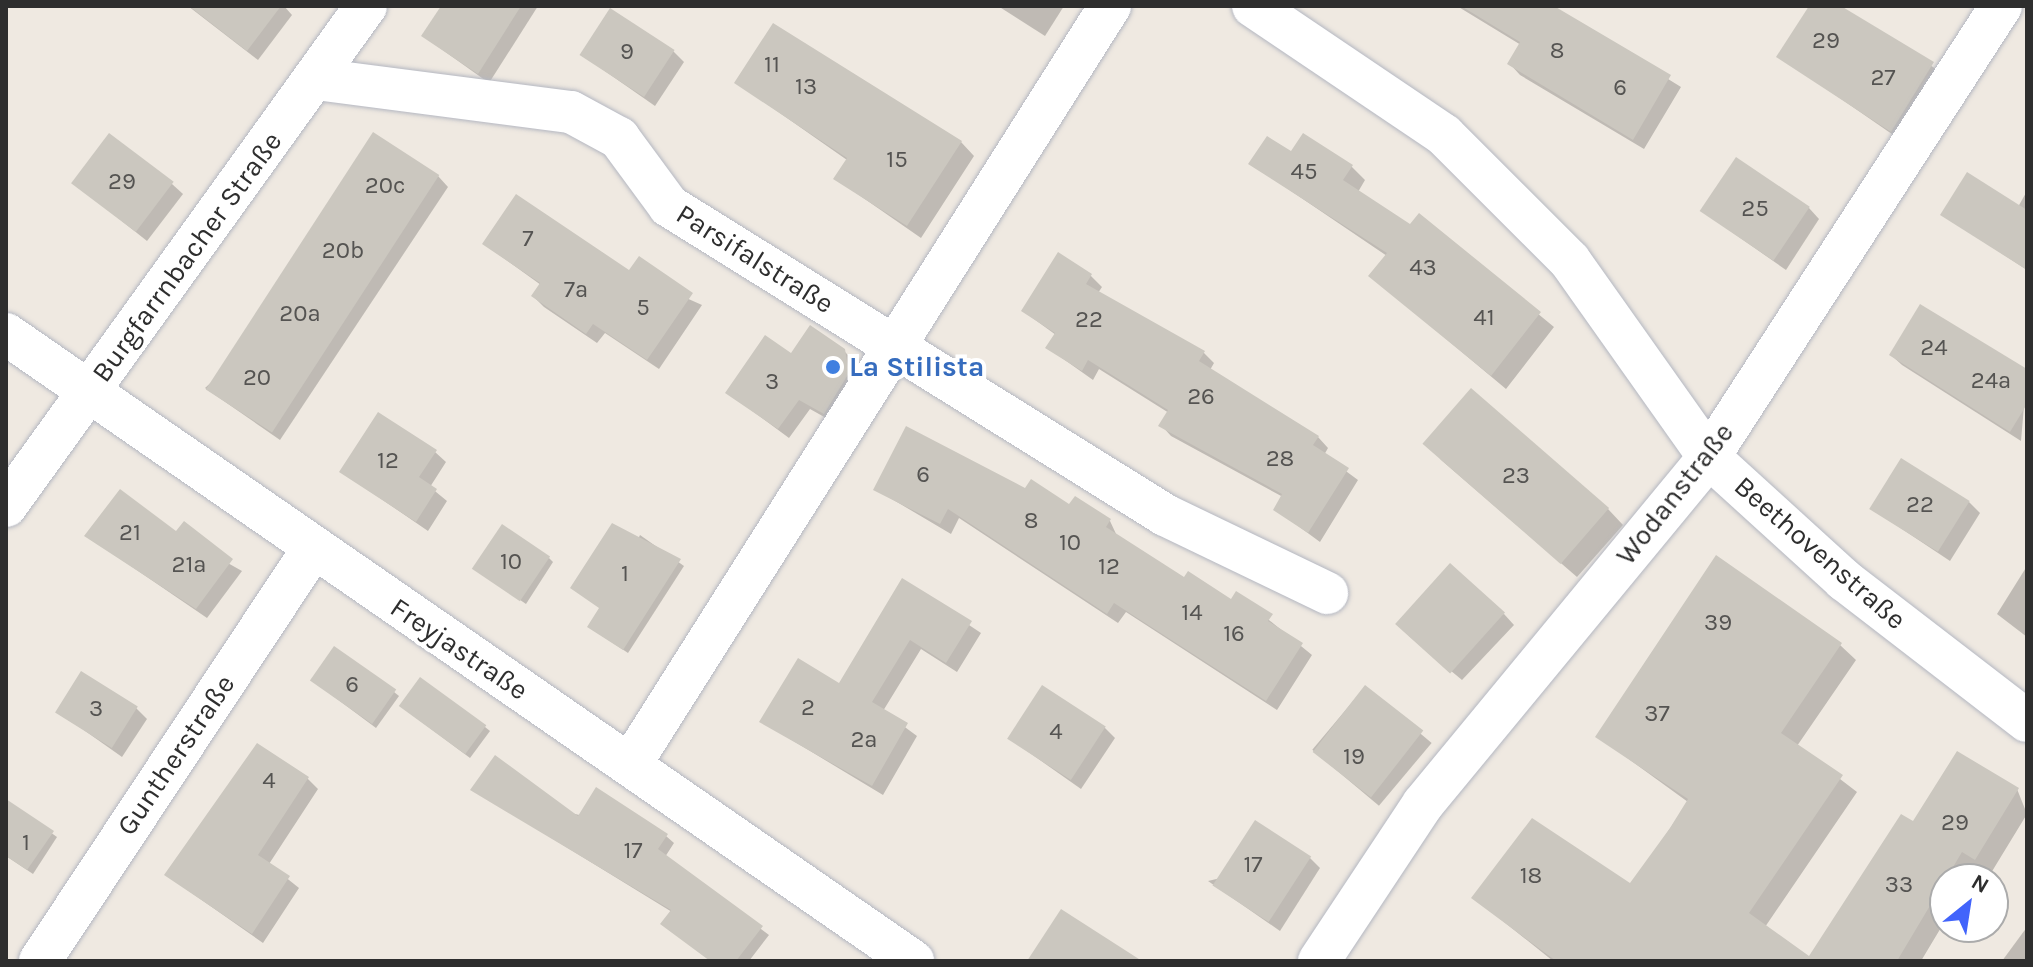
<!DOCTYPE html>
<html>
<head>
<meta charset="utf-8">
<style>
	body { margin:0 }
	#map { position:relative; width:2033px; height:967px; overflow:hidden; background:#efe9e1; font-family:Karla,sans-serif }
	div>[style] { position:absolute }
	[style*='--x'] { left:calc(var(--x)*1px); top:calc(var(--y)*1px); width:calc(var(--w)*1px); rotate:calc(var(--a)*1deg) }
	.shadow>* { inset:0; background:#0003; transform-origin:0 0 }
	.building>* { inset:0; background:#cbc7bf; transform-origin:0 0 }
	.roads { filter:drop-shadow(0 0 2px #b4b7c1) drop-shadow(0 0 2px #b4b7c1) }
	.minor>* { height:42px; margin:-21px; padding:0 21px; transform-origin:21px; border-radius:21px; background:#fff }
	.dots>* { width:22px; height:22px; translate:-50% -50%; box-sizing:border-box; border:4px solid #fff; border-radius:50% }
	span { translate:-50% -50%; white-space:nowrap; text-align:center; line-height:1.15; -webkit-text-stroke:8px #fff; paint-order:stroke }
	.number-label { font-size:24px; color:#555452 }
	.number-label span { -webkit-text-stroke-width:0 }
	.street-label { font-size:28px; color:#2e2e2e }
	.shop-label { font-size:28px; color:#366cbe; font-weight:700 }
	.left { translate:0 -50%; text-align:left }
	.frame { position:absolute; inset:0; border:8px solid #2e2e2e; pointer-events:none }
	.north { position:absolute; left:1929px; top:863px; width:80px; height:80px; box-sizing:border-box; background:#fff; border:2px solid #ababab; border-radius:50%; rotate:30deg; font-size:22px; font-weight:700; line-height:32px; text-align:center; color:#2e2e2e }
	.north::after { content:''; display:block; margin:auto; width:28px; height:36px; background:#4264fb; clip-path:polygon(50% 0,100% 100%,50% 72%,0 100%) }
</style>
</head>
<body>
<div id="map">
	<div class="shadow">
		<i style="clip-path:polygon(188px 6px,284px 6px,292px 15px,258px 60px)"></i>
		<i style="clip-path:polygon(443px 6px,538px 6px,489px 83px,423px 36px)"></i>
		<i style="clip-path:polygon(998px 6px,1064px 6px,1045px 36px)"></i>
		<i style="clip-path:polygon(1457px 6px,1550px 6px,1681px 87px,1644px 149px,1520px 75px,1510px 64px,1521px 45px)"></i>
		<i style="clip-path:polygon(1811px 6px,1836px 6px,1944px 74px,1902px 141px,1779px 56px)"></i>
		<i style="clip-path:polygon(673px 51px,684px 62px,655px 106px,582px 55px)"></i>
		<i style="clip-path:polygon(737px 83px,961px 142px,974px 156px,921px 238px,836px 179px,847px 160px)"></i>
		<i style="clip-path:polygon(1291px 154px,1351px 166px,1365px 180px,1358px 192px,1411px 227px,1420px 216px,1554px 327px,1506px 389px,1371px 276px,1387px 256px,1251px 164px)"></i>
		<i style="clip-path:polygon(438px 176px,448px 187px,280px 440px,205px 388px)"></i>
		<i style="clip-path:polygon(74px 183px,172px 184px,183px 194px,147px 241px)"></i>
		<i style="clip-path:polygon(2027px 191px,2027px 270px,1943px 215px,2018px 207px)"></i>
		<i style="clip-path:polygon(1809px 208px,1819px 219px,1786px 270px,1702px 211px)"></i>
		<i style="clip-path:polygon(484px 244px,630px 273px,702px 305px,659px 369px,605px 333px,597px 343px,544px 307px,533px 296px,541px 285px)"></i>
		<i style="clip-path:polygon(1059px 255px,1091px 276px,1102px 287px,1098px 293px,1204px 353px,1214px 363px,1210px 370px,1318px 437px,1328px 448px,1324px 455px,1358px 480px,1320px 542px,1275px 509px,1283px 497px,1171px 436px,1161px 425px,1169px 413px,1099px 369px,1093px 380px,1048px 348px,1056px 335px,1023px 311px)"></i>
		<i style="clip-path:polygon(844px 351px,855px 362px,859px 385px,835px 423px,810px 409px,789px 438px,728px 393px,792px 356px)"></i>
		<i style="clip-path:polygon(1891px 355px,2027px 371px,2021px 441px,1902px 365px)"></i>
		<i style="clip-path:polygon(435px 452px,446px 462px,430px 487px,447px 501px,428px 531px,342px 472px)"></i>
		<i style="clip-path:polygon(1440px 459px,1608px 509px,1623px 525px,1577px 577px)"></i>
		<i style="clip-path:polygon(875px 489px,1026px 490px,1110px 521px,1117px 536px,1185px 580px,1232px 602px,1237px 594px,1312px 655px,1277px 710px,1126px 612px,1118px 623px,959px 518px,951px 534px)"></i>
		<i style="clip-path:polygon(1969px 502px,1980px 513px,1950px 561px,1872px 509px)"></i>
		<i style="clip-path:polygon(176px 534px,242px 571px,207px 618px,87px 536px)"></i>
		<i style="clip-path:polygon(640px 535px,684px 566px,628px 653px,595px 631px)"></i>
		<i style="clip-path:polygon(549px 558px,553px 562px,526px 604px,480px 573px)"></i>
		<i style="clip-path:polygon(2027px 566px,2027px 637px,1997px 614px)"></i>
		<i style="clip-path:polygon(903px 581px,981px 633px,957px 672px,921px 649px,883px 711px,917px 736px,883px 795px,762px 722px,840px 686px)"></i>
		<i style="clip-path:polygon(1504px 614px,1514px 625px,1462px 680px,1409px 636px)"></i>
		<i style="clip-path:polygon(1840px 645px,1856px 660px,1797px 746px,1857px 792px,1765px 927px,1809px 959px,1914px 824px,2017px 789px,2027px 814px,1991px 873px,1978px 866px,1970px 879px,1945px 879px,1945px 921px,1921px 961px,1553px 961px,1474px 898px,1631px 886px,1688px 802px,1597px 736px)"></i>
		<i style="clip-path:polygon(317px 684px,394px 692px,399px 696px,376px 728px)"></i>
		<i style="left:1365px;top:687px;width:87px;height:82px;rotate:40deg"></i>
		<i style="clip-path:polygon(136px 708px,147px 719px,122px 757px,57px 711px)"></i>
		<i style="clip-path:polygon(407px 711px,485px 727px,490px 731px,470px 758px)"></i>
		<i style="clip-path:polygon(1104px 727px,1115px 738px,1081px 789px,1010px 739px)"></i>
		<i style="clip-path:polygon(307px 778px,318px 789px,269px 864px,299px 888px,263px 943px,166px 875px)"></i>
		<i style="clip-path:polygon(472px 789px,666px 836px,674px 843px,665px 857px,769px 935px,749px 961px,711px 961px,672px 912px)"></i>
		<i style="clip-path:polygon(6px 801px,57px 837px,33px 874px,6px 856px)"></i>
		<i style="clip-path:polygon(1309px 857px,1320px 868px,1280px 931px,1208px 881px)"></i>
		<i style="clip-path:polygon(2027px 927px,2027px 961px,2002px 961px)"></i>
	</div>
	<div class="building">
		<i style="clip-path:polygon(189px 6px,281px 6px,247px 51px)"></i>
		<i style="clip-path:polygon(441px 6px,521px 6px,478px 74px,421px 36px)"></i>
		<i style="clip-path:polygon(1461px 6px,1554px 6px,1671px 75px,1633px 140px,1507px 64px,1520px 42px)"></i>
		<i style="clip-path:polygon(1809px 6px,1841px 6px,1934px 62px,1891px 132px,1776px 57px)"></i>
		<i style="left:610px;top:8px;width:77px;height:56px;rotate:33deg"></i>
		<i style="clip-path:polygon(773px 23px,962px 141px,907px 226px,833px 179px,847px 158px,734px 83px)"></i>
		<i style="left:373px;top:132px;width:79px;height:307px;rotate:33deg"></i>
		<i style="left:109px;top:133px;width:81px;height:63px;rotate:37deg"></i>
		<i style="clip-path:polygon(1303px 133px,1353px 165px,1343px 180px,1410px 224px,1419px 213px,1541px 312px,1491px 376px,1368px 276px,1387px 253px,1248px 164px,1267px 136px,1291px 151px)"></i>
		<i style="left:1736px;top:157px;width:89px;height:65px;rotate:34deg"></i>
		<i style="clip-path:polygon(1967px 172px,2027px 210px,2027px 270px,1940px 215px)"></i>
		<i style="clip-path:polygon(516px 194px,629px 270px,639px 256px,693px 293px,647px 360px,593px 324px,586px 334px,531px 296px,540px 283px,482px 244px)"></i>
		<i style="clip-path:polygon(1058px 252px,1092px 274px,1086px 284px,1205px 351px,1199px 361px,1319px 436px,1313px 445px,1349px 468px,1308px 533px,1273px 510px,1282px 494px,1158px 426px,1168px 410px,1088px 360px,1082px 371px,1045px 348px,1055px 333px,1021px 311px)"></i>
		<i style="clip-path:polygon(1920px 304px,2027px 369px,2027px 404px,2010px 432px,1889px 355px)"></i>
		<i style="clip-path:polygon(810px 325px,845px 349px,849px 373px,824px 414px,799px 400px,778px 429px,725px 393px,765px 335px,791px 353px)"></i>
		<i style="left:1471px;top:388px;width:183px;height:74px;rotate:41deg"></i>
		<i style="clip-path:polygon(378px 412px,437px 450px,419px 477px,437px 489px,416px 522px,339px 472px)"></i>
		<i style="clip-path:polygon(906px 426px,1025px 488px,1031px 479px,1069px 504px,1075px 496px,1111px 519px,1106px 527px,1184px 577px,1188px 571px,1231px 599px,1236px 591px,1273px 614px,1268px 621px,1303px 643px,1266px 701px,1114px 603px,1107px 614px,948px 509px,940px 524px,873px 490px)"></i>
		<i style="left:1901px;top:458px;width:81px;height:60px;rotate:32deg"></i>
		<i style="clip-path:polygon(120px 489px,176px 531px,184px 521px,233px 559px,196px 609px,84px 536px)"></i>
		<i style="clip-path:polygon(612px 523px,681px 559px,623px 650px,587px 627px,599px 608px,570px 588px)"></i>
		<i style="left:502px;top:524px;width:58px;height:54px;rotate:34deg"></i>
		<i style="clip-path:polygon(1716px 555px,1842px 643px,1781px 733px,1843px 775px,1749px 913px,1809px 956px,1901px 814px,1913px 821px,1957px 751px,2019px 788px,1975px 860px,1962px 852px,1897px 961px,1556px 961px,1471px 898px,1532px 818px,1630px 883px,1670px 828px,1688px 799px,1595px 737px)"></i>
		<i style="left:1450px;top:563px;width:74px;height:82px;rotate:42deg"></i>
		<i style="clip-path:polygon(902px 578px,972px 621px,946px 663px,910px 640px,872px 702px,908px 723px,872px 786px,759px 722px,798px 658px,839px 683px)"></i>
		<i style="left:334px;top:646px;width:76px;height:42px;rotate:35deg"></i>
		<i style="left:81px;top:671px;width:67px;height:49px;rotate:32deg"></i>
		<i style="left:420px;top:677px;width:82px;height:36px;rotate:36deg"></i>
		<i style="left:1042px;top:685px;width:76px;height:64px;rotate:33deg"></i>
		<i style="left:1365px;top:685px;width:74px;height:85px;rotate:38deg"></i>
		<i style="clip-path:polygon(257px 743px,309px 777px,258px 855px,290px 876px,252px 934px,164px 875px)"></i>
		<i style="clip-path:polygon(495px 755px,578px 816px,596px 787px,668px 834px,658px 849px,763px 926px,736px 961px,710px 961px,660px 924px,671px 910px,470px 790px)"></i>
		<i style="clip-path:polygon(6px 799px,54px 831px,27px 870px,6px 856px)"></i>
		<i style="left:1255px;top:820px;width:67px;height:78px;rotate:33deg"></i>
		<i style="clip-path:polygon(1061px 909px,1142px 961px,1027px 961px)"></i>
	</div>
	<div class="roads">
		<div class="minor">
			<i style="--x:1253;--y:6;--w:230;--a:34"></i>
			<i style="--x:1444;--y:135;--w:178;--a:45"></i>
			<i style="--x:1570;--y:261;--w:240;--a:54.7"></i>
			<i style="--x:1709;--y:457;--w:183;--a:42.3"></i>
			<i style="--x:1844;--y:580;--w:231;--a:37.6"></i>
			<i style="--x:316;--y:79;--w:257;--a:7.4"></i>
			<i style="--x:571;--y:112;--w:55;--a:28.4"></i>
			<i style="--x:619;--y:138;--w:84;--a:53.7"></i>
			<i style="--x:669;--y:206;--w:584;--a:31.92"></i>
			<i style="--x:1165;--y:515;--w:180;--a:25.7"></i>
			<i style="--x:6;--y:334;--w:1103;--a:34.66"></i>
			<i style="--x:6;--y:506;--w:616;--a:-54.25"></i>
			<i style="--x:630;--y:765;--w:898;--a:-57.69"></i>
			<i style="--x:40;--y:961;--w:494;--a:-56.5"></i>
			<i style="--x:1319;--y:961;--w:188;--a:-56.5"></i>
			<i style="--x:1423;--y:804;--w:450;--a:-50.5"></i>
			<i style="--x:1709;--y:457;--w:537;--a:-57.08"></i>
		</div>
	</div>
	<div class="dots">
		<i style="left:833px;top:367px;background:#3f7fe0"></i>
	</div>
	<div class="number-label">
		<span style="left:1826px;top:41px">29</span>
		<span style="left:1557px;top:51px">8</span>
		<span style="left:627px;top:52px">9</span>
		<span style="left:772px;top:65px">11</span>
		<span style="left:1883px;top:78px">27</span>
		<span style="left:806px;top:87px">13</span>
		<span style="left:1620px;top:88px">6</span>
		<span style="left:897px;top:160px">15</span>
		<span style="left:1304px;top:172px">45</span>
		<span style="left:122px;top:182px">29</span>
		<span style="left:385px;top:186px">20c</span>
		<span style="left:1755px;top:209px">25</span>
		<span style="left:528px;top:239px">7</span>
		<span style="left:343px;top:251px">20b</span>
		<span style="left:1423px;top:268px">43</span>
		<span style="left:576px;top:290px">7a</span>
		<span style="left:643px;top:308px">5</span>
		<span style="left:300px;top:314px">20a</span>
		<span style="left:1484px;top:318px">41</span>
		<span style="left:1089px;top:320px">22</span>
		<span style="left:1934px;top:348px">24</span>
		<span style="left:257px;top:378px">20</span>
		<span style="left:1991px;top:381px">24a</span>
		<span style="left:772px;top:382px">3</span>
		<span style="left:1201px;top:397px">26</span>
		<span style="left:1280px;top:459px">28</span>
		<span style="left:388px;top:461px">12</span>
		<span style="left:923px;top:475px">6</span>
		<span style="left:1516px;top:476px">23</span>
		<span style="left:1920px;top:505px">22</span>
		<span style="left:1031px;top:521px">8</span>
		<span style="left:130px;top:533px">21</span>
		<span style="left:1070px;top:543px">10</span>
		<span style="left:511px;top:562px">10</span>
		<span style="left:189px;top:565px">21a</span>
		<span style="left:1109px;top:567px">12</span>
		<span style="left:625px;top:574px">1</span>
		<span style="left:1192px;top:613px">14</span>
		<span style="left:1718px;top:623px">39</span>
		<span style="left:1234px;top:634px">16</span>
		<span style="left:352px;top:685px">6</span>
		<span style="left:808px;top:708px">2</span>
		<span style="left:96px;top:709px">3</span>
		<span style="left:1657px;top:714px">37</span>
		<span style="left:1056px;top:732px">4</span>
		<span style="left:864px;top:740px">2a</span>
		<span style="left:1354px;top:757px">19</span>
		<span style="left:269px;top:781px">4</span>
		<span style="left:1955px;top:823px">29</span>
		<span style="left:26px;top:843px">1</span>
		<span style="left:633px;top:851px">17</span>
		<span style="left:1253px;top:865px">17</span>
		<span style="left:1531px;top:876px">18</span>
		<span style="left:1899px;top:885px">33</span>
	</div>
	<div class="street-label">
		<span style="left:187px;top:257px;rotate:-54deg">Burgfarrnbacher Straße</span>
		<span style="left:755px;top:259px;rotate:32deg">Parsifalstraße</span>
		<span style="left:1675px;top:494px;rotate:-52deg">Wodanstraße</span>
		<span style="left:1820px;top:553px;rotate:41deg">Beethovenstraße</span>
		<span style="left:459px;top:649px;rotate:34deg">Freyjastraße</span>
		<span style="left:176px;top:755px;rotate:-56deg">Guntherstraße</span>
	</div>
	<div class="shop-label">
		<span class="left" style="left:849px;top:367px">La Stilista</span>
	</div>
	<div class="frame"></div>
	<div class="north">N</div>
</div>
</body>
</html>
